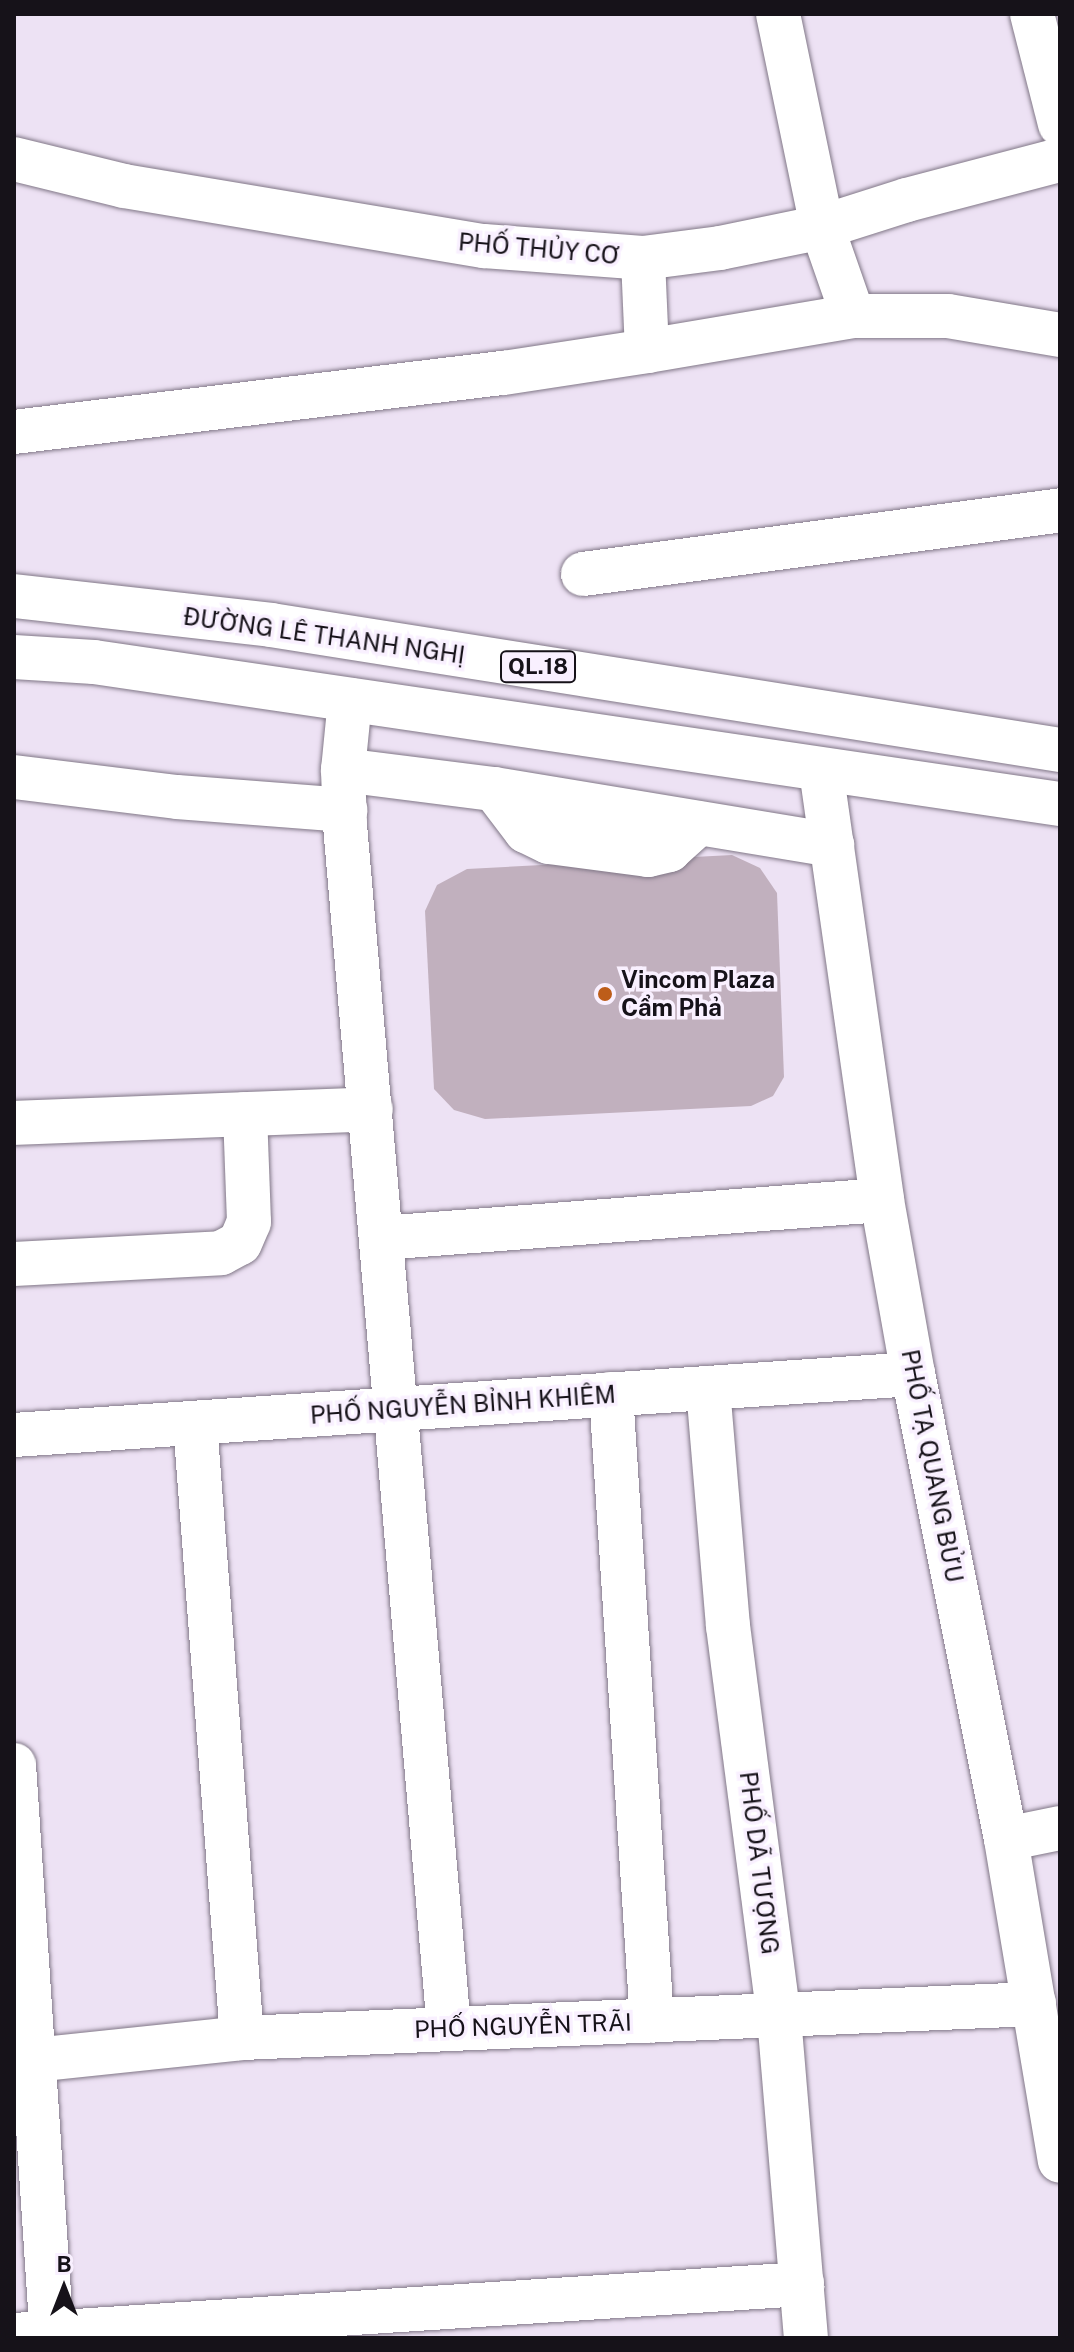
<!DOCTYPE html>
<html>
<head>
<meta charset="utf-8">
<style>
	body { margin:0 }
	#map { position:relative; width:1074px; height:2352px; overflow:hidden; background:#ede2f4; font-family:"Public Sans",sans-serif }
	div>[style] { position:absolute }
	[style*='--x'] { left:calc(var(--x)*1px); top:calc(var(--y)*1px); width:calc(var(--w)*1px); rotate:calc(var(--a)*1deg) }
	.building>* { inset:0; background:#c1b0be }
	.roads { filter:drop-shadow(0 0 2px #817787) drop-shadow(0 0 2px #817787) }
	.minor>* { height:44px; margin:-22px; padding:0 22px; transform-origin:22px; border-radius:22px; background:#fff }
	.highway>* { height:44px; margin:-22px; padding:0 22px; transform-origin:22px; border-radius:22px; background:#fff }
	.dots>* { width:22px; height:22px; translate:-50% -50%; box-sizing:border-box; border:4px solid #f9f0ff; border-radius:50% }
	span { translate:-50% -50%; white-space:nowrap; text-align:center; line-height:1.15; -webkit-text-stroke:7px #f9f0ff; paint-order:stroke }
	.shield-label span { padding:2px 6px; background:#f9f0ff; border:2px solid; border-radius:6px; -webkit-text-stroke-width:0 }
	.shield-label { font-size:22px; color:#161219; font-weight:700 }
	.street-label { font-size:24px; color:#161219 }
	.poi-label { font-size:24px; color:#161219; font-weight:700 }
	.left { translate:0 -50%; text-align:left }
	.frame { position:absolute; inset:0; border:16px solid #161219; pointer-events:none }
	.north { position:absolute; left:24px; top:2248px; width:80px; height:80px; -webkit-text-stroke:6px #f9f0ff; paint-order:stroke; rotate:0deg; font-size:22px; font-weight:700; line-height:32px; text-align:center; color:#161219 }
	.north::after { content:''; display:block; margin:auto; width:28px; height:36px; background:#161219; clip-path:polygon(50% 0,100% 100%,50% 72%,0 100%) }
</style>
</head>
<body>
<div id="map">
	<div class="building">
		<i style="clip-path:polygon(732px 855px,760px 868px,777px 893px,784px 1077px,773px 1096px,751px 1106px,485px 1119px,454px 1110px,434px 1089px,425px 911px,437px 885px,467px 869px)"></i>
	</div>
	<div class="roads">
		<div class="minor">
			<i style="--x:778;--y:14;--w:217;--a:78.3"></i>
			<i style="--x:822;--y:227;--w:94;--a:70.8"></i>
			<i style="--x:1032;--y:14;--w:114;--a:75.7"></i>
			<i style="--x:14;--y:159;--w:113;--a:13.8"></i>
			<i style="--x:124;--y:186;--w:365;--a:9.5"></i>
			<i style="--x:484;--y:246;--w:159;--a:4.3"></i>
			<i style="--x:643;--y:258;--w:78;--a:-7.4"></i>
			<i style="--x:720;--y:248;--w:104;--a:-11.6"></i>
			<i style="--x:822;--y:227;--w:89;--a:-17.6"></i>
			<i style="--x:907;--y:200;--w:158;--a:-14.7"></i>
			<i style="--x:647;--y:351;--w:209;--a:-9.6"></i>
			<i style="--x:853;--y:316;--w:95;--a:0"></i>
			<i style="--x:948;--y:316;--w:114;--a:9.6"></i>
			<i style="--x:14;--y:432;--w:494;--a:-6.9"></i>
			<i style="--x:504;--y:373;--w:145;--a:-8.7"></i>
			<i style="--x:647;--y:351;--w:93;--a:-92.5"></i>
			<i style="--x:583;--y:574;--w:481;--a:-7.6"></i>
			<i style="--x:350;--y:700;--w:70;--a:95.7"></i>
			<i style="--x:343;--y:770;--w:55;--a:87.9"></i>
			<i style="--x:345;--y:825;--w:1207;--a:85.06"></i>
			<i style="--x:343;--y:770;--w:152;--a:7.2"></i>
			<i style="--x:494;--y:789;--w:343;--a:9.4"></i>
			<i style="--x:821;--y:770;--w:434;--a:81.9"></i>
			<i style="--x:882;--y:1200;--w:177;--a:79.9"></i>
			<i style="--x:913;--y:1374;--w:474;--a:78.7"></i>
			<i style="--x:1006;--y:1839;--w:326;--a:80.5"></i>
			<i style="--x:14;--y:777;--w:164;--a:7"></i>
			<i style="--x:177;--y:797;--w:169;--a:4.4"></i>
			<i style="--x:494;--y:789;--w:53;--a:52.7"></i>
			<i style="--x:526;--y:831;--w:25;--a:26"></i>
			<i style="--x:549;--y:842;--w:100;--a:7.5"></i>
			<i style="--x:648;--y:855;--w:22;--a:-13"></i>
			<i style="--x:669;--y:850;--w:40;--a:-42"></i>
			<i style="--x:14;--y:1123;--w:357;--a:-2.2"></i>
			<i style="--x:381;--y:1238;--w:502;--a:-4.34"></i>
			<i style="--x:14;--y:1264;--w:207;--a:-3"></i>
			<i style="--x:221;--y:1253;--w:21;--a:-28"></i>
			<i style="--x:240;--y:1243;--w:23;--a:-67"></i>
			<i style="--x:249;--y:1222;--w:108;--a:-92.1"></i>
			<i style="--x:708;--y:1388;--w:239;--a:85.2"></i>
			<i style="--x:728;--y:1626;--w:394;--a:82.6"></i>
			<i style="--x:779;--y:2017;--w:322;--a:85.2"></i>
			<i style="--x:611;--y:1394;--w:628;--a:86.26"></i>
			<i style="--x:195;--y:1423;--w:617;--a:85.63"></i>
			<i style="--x:14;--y:1435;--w:901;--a:-3.88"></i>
			<i style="--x:14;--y:1765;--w:574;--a:86.21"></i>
			<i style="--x:1006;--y:1839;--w:55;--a:-11.5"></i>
			<i style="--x:14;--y:2062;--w:229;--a:-6"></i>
			<i style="--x:242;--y:2038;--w:793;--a:-2.46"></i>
			<i style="--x:14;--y:2335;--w:790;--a:-3.7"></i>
		</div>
		<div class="highway">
			<i style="--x:14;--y:596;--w:259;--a:6.4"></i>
			<i style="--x:271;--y:625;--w:799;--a:9"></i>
			<i style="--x:14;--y:657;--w:80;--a:3.6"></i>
			<i style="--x:94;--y:662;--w:976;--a:8.36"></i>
		</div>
	</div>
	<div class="dots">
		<i style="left:605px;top:994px;background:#bd5d19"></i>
	</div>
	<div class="shield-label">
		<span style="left:538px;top:667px">QL.18</span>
	</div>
	<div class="street-label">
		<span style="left:539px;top:249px;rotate:5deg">PHỐ THỦY CƠ</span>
		<span style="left:324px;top:636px;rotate:8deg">ĐƯỜNG LÊ THANH NGHỊ</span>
		<span style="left:463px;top:1405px;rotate:-4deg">PHỐ NGUYỄN BỈNH KHIÊM</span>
		<span style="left:932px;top:1466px;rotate:79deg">PHỐ TẠ QUANG BỬU</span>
		<span style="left:759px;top:1863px;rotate:83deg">PHỐ DÃ TƯỢNG</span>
		<span style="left:523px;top:2026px;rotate:-2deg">PHỐ NGUYỄN TRÃI</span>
	</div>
	<div class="poi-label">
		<span class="left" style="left:621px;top:994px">Vincom Plaza<br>Cẩm Phả</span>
	</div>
	<div class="frame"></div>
	<div class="north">B</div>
</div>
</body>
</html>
